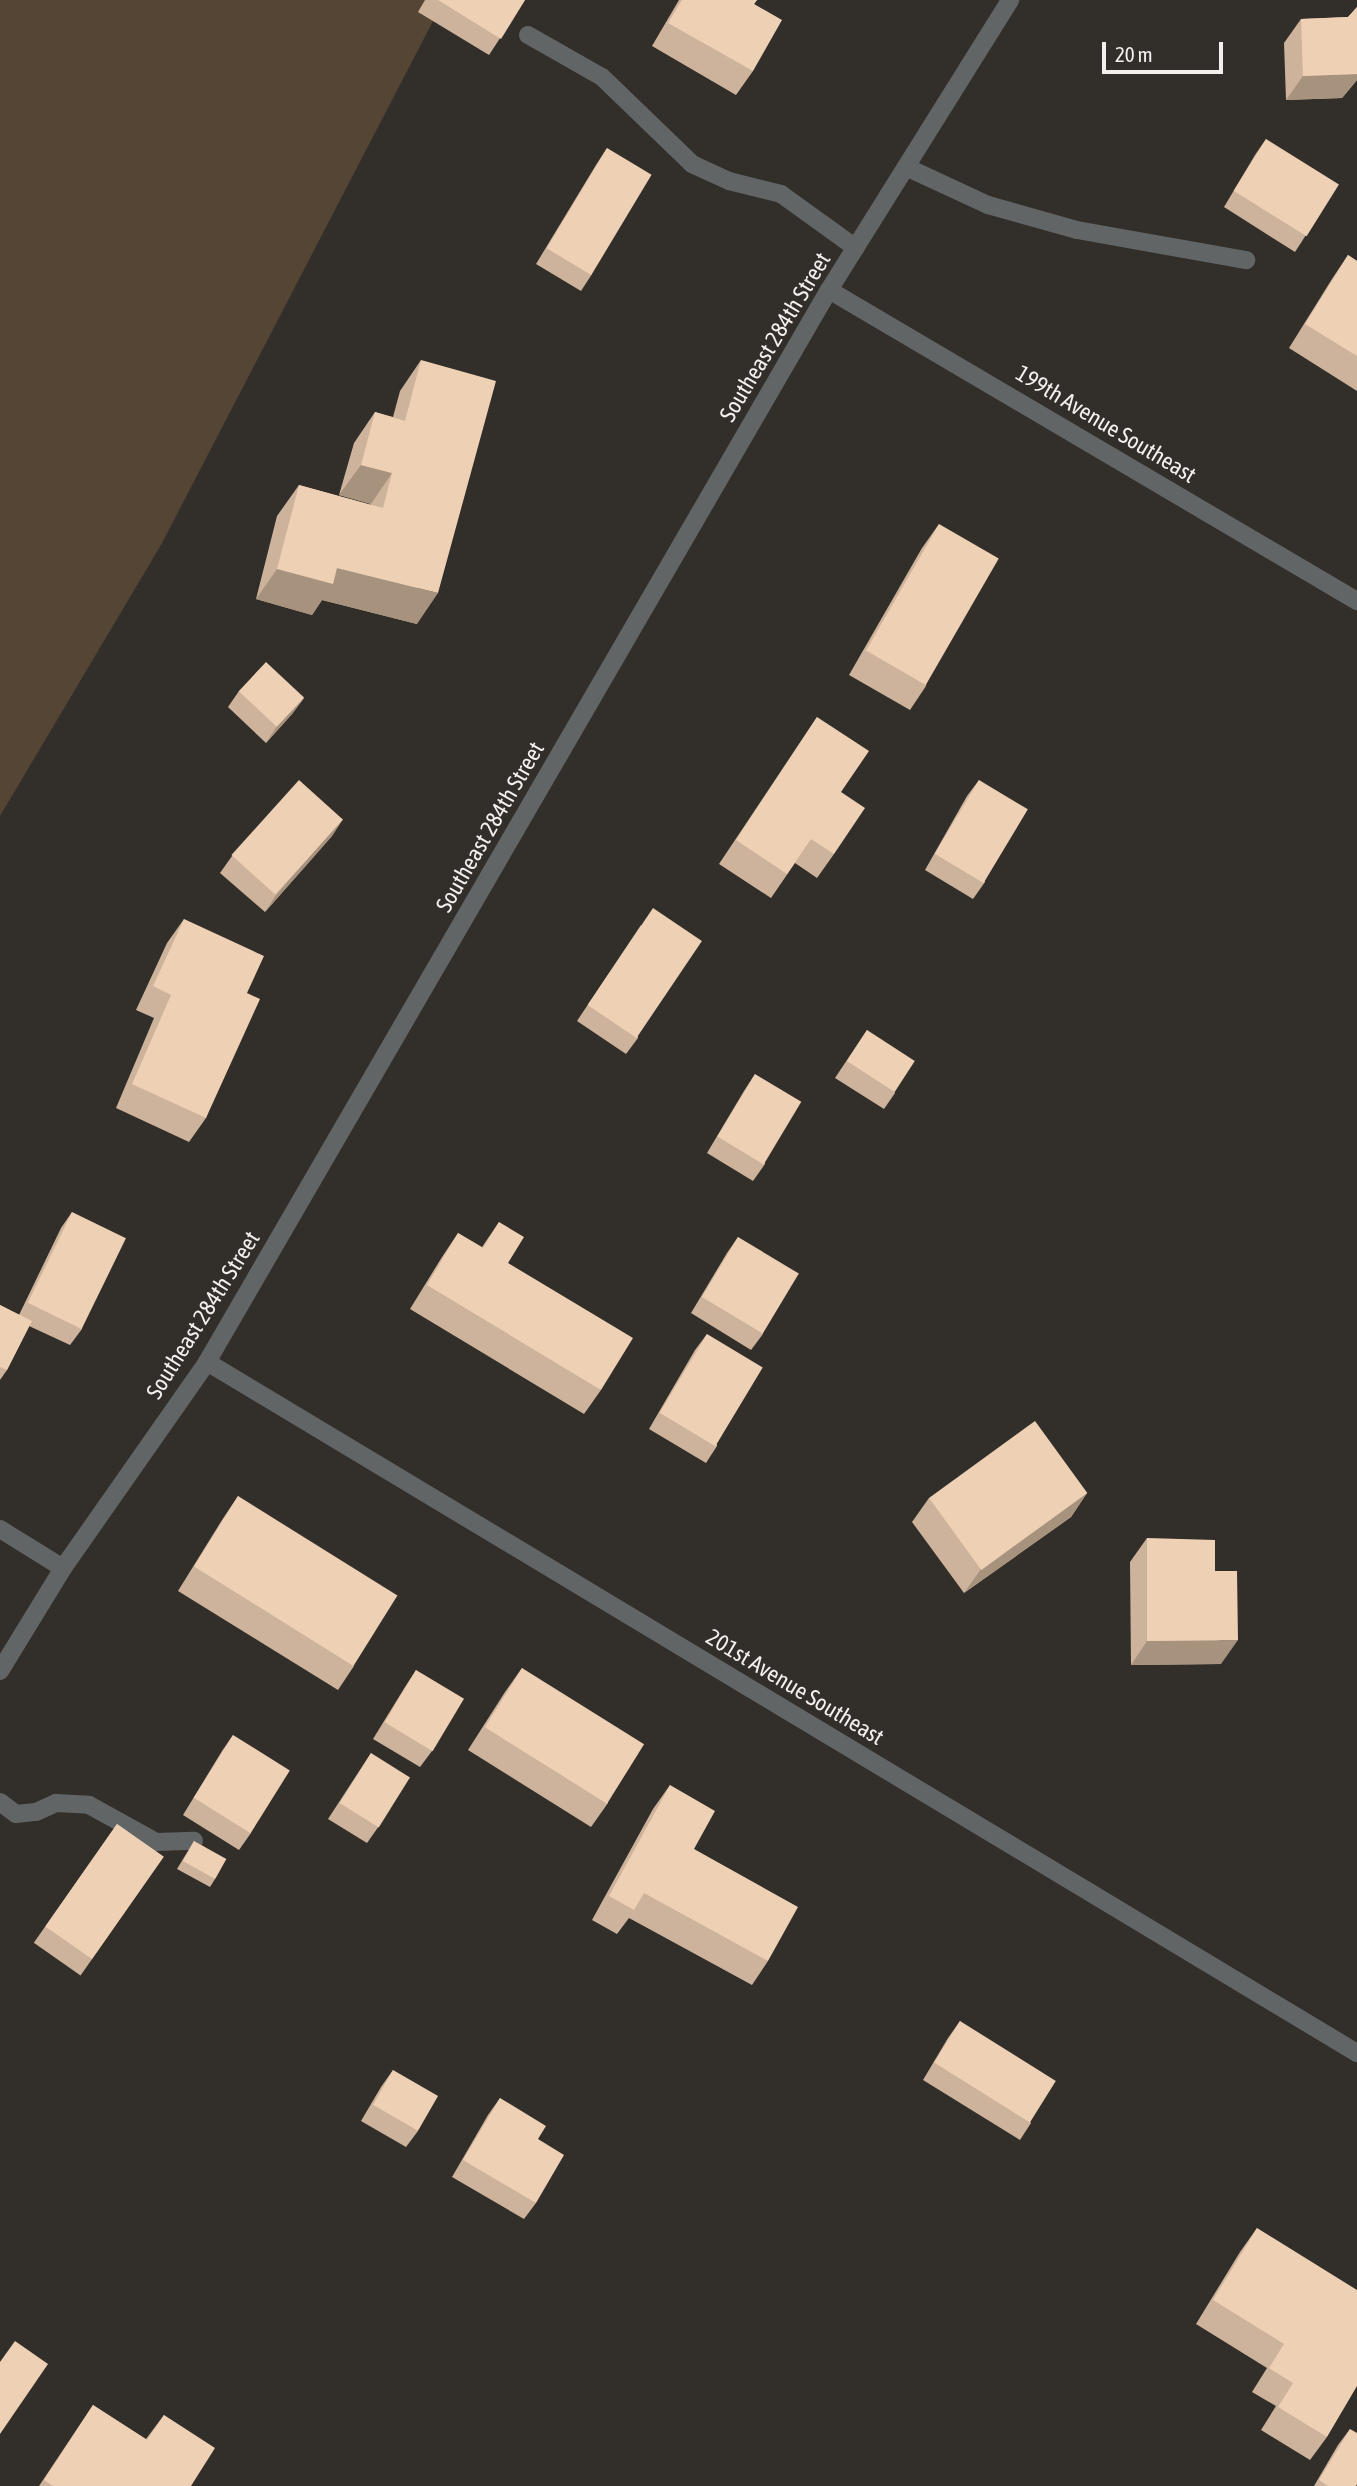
<!DOCTYPE html>
<html>
<head>
<meta charset="utf-8">
<style>
	body { margin:0 }
	#map { position:relative; width:1357px; height:2486px; overflow:hidden; background:#322e2a; font-family:"Asap Condensed",sans-serif }
	div>[style] { position:absolute }
	[style*='--x'] { left:calc(var(--x)*1px); top:calc(var(--y)*1px); width:calc(var(--w)*1px); rotate:calc(var(--a)*1deg) }
	.green>* { inset:0; background:#544535 }
	.service>* { height:18px; margin:-9px; padding:0 9px; transform-origin:9px; border-radius:9px; background:#626566 }
	.minor>* { height:18px; margin:-9px; padding:0 9px; transform-origin:9px; border-radius:9px; background:#626566 }
	.wall>* { inset:0; background:#cdb39b; transform-origin:0 0 }
	.shaded-wall>* { inset:0; background:#a7927e }
	.building>* { inset:0; background:#eed0b4; transform-origin:0 0 }
	span { translate:-50% -50%; white-space:nowrap; text-align:center; line-height:1.15; -webkit-text-stroke:7px #322e2a; paint-order:stroke }
	.street-label { font-size:23px; color:#f3f0ed }
	.scale { position:absolute; left:1102px; top:42px; width:121px; height:32px; box-sizing:border-box; border:4px solid #f3f0ed; border-top:0; padding-left:9px; font-size:21px; line-height:24px; white-space:nowrap; color:#f3f0ed; -webkit-text-stroke:5px #322e2a; paint-order:stroke }
</style>
</head>
<body>
<div id="map">
	<div class="green">
		<i style="clip-path:polygon(0 0,444px 0,161px 545px,0 816px)"></i>
	</div>
	<div class="service">
		<i style="--x:528;--y:35;--w:85;--a:29.6"></i>
		<i style="--x:602;--y:77;--w:125;--a:44"></i>
		<i style="--x:692;--y:164;--w:41;--a:24.7"></i>
		<i style="--x:729;--y:181;--w:54;--a:14"></i>
		<i style="--x:781;--y:194;--w:92;--a:35.8"></i>
		<i style="--x:906;--y:167;--w:90;--a:24.9"></i>
		<i style="--x:988;--y:205;--w:92;--a:15.7"></i>
		<i style="--x:1077;--y:230;--w:172;--a:10.1"></i>
		<i style="--x:0;--y:1802;--w:20;--a:37"></i>
		<i style="--x:16;--y:1814;--w:20;--a:-6"></i>
		<i style="--x:36;--y:1812;--w:22;--a:-24"></i>
		<i style="--x:56;--y:1803;--w:33;--a:3"></i>
		<i style="--x:89;--y:1805;--w:77;--a:28.9"></i>
		<i style="--x:156;--y:1842;--w:38;--a:-2"></i>
	</div>
	<div class="minor">
		<i style="--x:829;--y:290;--w:613;--a:30.5"></i>
		<i style="--x:207;--y:1362;--w:1342;--a:31"></i>
		<i style="--x:0;--y:1529;--w:74;--a:31.8"></i>
		<i style="--x:0;--y:1671;--w:121;--a:-58.5"></i>
		<i style="--x:63;--y:1568;--w:251;--a:-55"></i>
		<i style="--x:207;--y:1362;--w:1239;--a:-59.88"></i>
		<i style="--x:829;--y:290;--w:342;--a:-58"></i>
	</div>
	<div class="wall">
		<i style="clip-path:polygon(425px 0,525px 0,489px 55px,418px 12px)"></i>
		<i style="clip-path:polygon(679px 0,757px 0,754px 4px,753px 71px,736px 95px,652px 46px)"></i>
		<i style="clip-path:polygon(1357px 7px,1357px 80px,1342px 98px,1286px 100px,1284px 43px,1301px 19px,1348px 17px)"></i>
		<i style="clip-path:polygon(1266px 139px,1306px 235px,1295px 252px,1224px 207px,1255px 155px)"></i>
		<i style="clip-path:polygon(607px 148px,592px 274px,581px 291px,536px 264px,596px 165px)"></i>
		<i style="clip-path:polygon(1348px 255px,1357px 261px,1357px 391px,1289px 348px,1332px 279px)"></i>
		<i style="clip-path:polygon(421px 360px,417px 624px,322px 600px,312px 615px,256px 599px,277px 516px,299px 485px,370px 505px,371px 504px,339px 495px,354px 443px,375px 412px,393px 417px,400px 391px)"></i>
		<i style="clip-path:polygon(939px 524px,926px 686px,910px 710px,849px 675px,922px 548px)"></i>
		<i style="clip-path:polygon(239px 691px,304px 698px,292px 714px,266px 743px,228px 707px)"></i>
		<i style="clip-path:polygon(817px 717px,841px 792px,834px 854px,817px 878px,795px 863px,771px 898px,719px 864px)"></i>
		<i style="clip-path:polygon(979px 780px,985px 882px,973px 899px,925px 870px,967px 796px)"></i>
		<i style="clip-path:polygon(343px 819px,332px 836px,265px 912px,220px 873px,232px 856px)"></i>
		<i style="clip-path:polygon(184px 919px,247px 993px,206px 1118px,189px 1142px,116px 1108px,154px 1018px,136px 1010px,167px 943px)"></i>
		<i style="clip-path:polygon(641px 925px,638px 1038px,626px 1054px,577px 1021px)"></i>
		<i style="clip-path:polygon(867px 1030px,895px 1093px,884px 1109px,835px 1078px)"></i>
		<i style="clip-path:polygon(755px 1074px,765px 1164px,753px 1181px,707px 1153px,744px 1091px)"></i>
		<i style="clip-path:polygon(72px 1212px,82px 1329px,70px 1345px,29px 1326px,7px 1370px,0 1380px,0 1305px,19px 1315px,61px 1228px)"></i>
		<i style="clip-path:polygon(499px 1222px,508px 1263px,601px 1390px,584px 1414px,410px 1309px,442px 1257px,458px 1233px,482px 1247px)"></i>
		<i style="clip-path:polygon(738px 1237px,763px 1334px,751px 1350px,691px 1313px,727px 1253px)"></i>
		<i style="clip-path:polygon(707px 1334px,717px 1446px,706px 1463px,649px 1429px,695px 1350px)"></i>
		<i style="clip-path:polygon(1087px 1493px,1071px 1517px,964px 1593px,912px 1522px,929px 1498px)"></i>
		<i style="clip-path:polygon(238px 1496px,354px 1666px,338px 1690px,178px 1591px,222px 1520px)"></i>
		<i style="clip-path:polygon(1147px 1538px,1215px 1571px,1221px 1664px,1131px 1665px,1130px 1562px)"></i>
		<i style="clip-path:polygon(522px 1668px,608px 1803px,591px 1827px,468px 1750px,505px 1692px)"></i>
		<i style="clip-path:polygon(416px 1670px,432px 1751px,420px 1767px,373px 1739px,405px 1687px)"></i>
		<i style="clip-path:polygon(233px 1735px,251px 1833px,239px 1850px,183px 1815px,222px 1751px)"></i>
		<i style="clip-path:polygon(371px 1753px,379px 1826px,367px 1843px,328px 1819px)"></i>
		<i style="clip-path:polygon(670px 1785px,694px 1849px,768px 1961px,752px 1985px,629px 1918px,617px 1934px,592px 1920px,653px 1809px)"></i>
		<i style="left:117px;top:1824px;width:57px;height:145px;rotate:35deg"></i>
		<i style="clip-path:polygon(194px 1841px,215px 1879px,210px 1887px,177px 1869px)"></i>
		<i style="clip-path:polygon(960px 2021px,1031px 2123px,1020px 2140px,923px 2080px,948px 2038px)"></i>
		<i style="clip-path:polygon(393px 2070px,418px 2131px,406px 2147px,361px 2121px,381px 2087px)"></i>
		<i style="clip-path:polygon(500px 2098px,536px 2203px,524px 2219px,452px 2177px,488px 2115px)"></i>
		<i style="clip-path:polygon(1257px 2228px,1327px 2437px,1310px 2460px,1261px 2430px,1276px 2406px,1252px 2392px,1267px 2368px,1196px 2324px,1240px 2252px)"></i>
		<i style="clip-path:polygon(93px 2405px,146px 2439px,164px 2415px,191px 2486px,39px 2486px)"></i>
		<i style="clip-path:polygon(1350px 2429px,1356px 2486px,1314px 2486px,1338px 2445px)"></i>
	</div>
	<div class="shaded-wall">
		<i style="clip-path:polygon(1357px 74px,1357px 80px,1342px 98px,1286px 100px,1303px 76px)"></i>
		<i style="clip-path:polygon(361px 465px,392px 473px,371px 504px,339px 495px)"></i>
		<i style="clip-path:polygon(337px 568px,438px 593px,417px 624px,322px 600px,312px 615px,256px 599px,277px 569px)"></i>
		<i style="clip-path:polygon(304px 698px,292px 714px,266px 743px,277px 726px)"></i>
		<i style="clip-path:polygon(343px 819px,332px 836px,265px 912px,276px 895px)"></i>
		<i style="clip-path:polygon(1087px 1493px,1071px 1517px,964px 1593px,981px 1569px)"></i>
		<i style="clip-path:polygon(1238px 1640px,1221px 1664px,1131px 1665px,1147px 1641px)"></i>
	</div>
	<div class="building">
		<i style="clip-path:polygon(438px 0,525px 0,501px 39px)"></i>
		<i style="clip-path:polygon(682px 0,757px 0,754px 4px,782px 20px,753px 71px,668px 23px)"></i>
		<i style="clip-path:polygon(1357px 7px,1357px 74px,1303px 76px,1301px 19px,1348px 17px)"></i>
		<i style="left:1266px;top:139px;width:86px;height:61px;rotate:32deg"></i>
		<i style="left:607px;top:148px;width:52px;height:117px;rotate:31deg"></i>
		<i style="clip-path:polygon(1348px 255px,1357px 261px,1357px 356px,1305px 324px)"></i>
		<i style="clip-path:polygon(421px 360px,496px 381px,438px 593px,337px 568px,333px 584px,277px 569px,299px 485px,383px 508px,392px 473px,361px 465px,375px 412px,405px 421px)"></i>
		<i style="left:939px;top:524px;width:69px;height:146px;rotate:30deg"></i>
		<i style="left:266px;top:662px;width:52px;height:40px;rotate:43deg"></i>
		<i style="clip-path:polygon(817px 717px,869px 751px,841px 792px,865px 808px,834px 854px,811px 839px,787px 874px,736px 840px)"></i>
		<i style="left:299px;top:780px;width:59px;height:101px;rotate:42deg"></i>
		<i style="left:979px;top:780px;width:57px;height:86px;rotate:31deg"></i>
		<i style="left:653px;top:908px;width:59px;height:117px;rotate:34deg"></i>
		<i style="clip-path:polygon(184px 919px,264px 956px,247px 993px,260px 999px,206px 1118px,132px 1084px,171px 995px,153px 986px)"></i>
		<i style="left:867px;top:1030px;width:57px;height:37px;rotate:33deg"></i>
		<i style="left:755px;top:1074px;width:54px;height:73px;rotate:31deg"></i>
		<i style="left:72px;top:1212px;width:60px;height:101px;rotate:26deg"></i>
		<i style="clip-path:polygon(499px 1222px,524px 1237px,508px 1263px,633px 1338px,601px 1390px,427px 1285px,458px 1233px,483px 1248px)"></i>
		<i style="left:738px;top:1237px;width:71px;height:70px;rotate:31deg"></i>
		<i style="clip-path:polygon(0 1305px,32px 1321px,7px 1370px,0 1367px)"></i>
		<i style="left:707px;top:1334px;width:65px;height:92px;rotate:31deg"></i>
		<i style="left:1035px;top:1421px;width:89px;height:131px;rotate:54deg"></i>
		<i style="left:238px;top:1496px;width:188px;height:83px;rotate:32deg"></i>
		<i style="clip-path:polygon(1147px 1538px,1215px 1540px,1215px 1571px,1237px 1571px,1238px 1640px,1147px 1641px)"></i>
		<i style="left:522px;top:1668px;width:144px;height:70px;rotate:32deg"></i>
		<i style="left:416px;top:1670px;width:56px;height:61px;rotate:31deg"></i>
		<i style="left:233px;top:1735px;width:67px;height:74px;rotate:32deg"></i>
		<i style="left:371px;top:1753px;width:46px;height:59px;rotate:32deg"></i>
		<i style="clip-path:polygon(670px 1785px,715px 1811px,694px 1849px,798px 1907px,768px 1961px,644px 1893px,634px 1910px,609px 1896px)"></i>
		<i style="left:117px;top:1824px;width:57px;height:125px;rotate:35deg"></i>
		<i style="left:194px;top:1841px;width:37px;height:23px;rotate:29deg"></i>
		<i style="left:960px;top:2021px;width:113px;height:49px;rotate:32deg"></i>
		<i style="left:393px;top:2070px;width:52px;height:40px;rotate:30deg"></i>
		<i style="clip-path:polygon(500px 2098px,546px 2126px,538px 2139px,564px 2155px,536px 2203px,463px 2160px)"></i>
		<i style="clip-path:polygon(1257px 2228px,1357px 2290px,1357px 2386px,1327px 2437px,1278px 2407px,1293px 2383px,1269px 2368px,1284px 2344px,1213px 2300px)"></i>
		<i style="clip-path:polygon(15px 2341px,48px 2364px,0 2434px,0 2362px)"></i>
		<i style="clip-path:polygon(93px 2405px,147px 2440px,164px 2415px,215px 2448px,191px 2486px,53px 2486px,44px 2480px)"></i>
		<i style="clip-path:polygon(1350px 2429px,1357px 2433px,1357px 2484px,1356px 2486px,1328px 2486px,1319px 2480px)"></i>
	</div>
	<div class="street-label">
		<span style="left:775px;top:337px;rotate:-59deg">Southeast 284th Street</span>
		<span style="left:1106px;top:424px;rotate:31deg">199th Avenue Southeast</span>
		<span style="left:490px;top:827px;rotate:-60deg">Southeast 284th Street</span>
		<span style="left:203px;top:1315px;rotate:-58deg">Southeast 284th Street</span>
		<span style="left:795px;top:1687px;rotate:31deg">201st Avenue Southeast</span>
	</div>
	<div class="scale">20 m</div>
</div>
</body>
</html>
